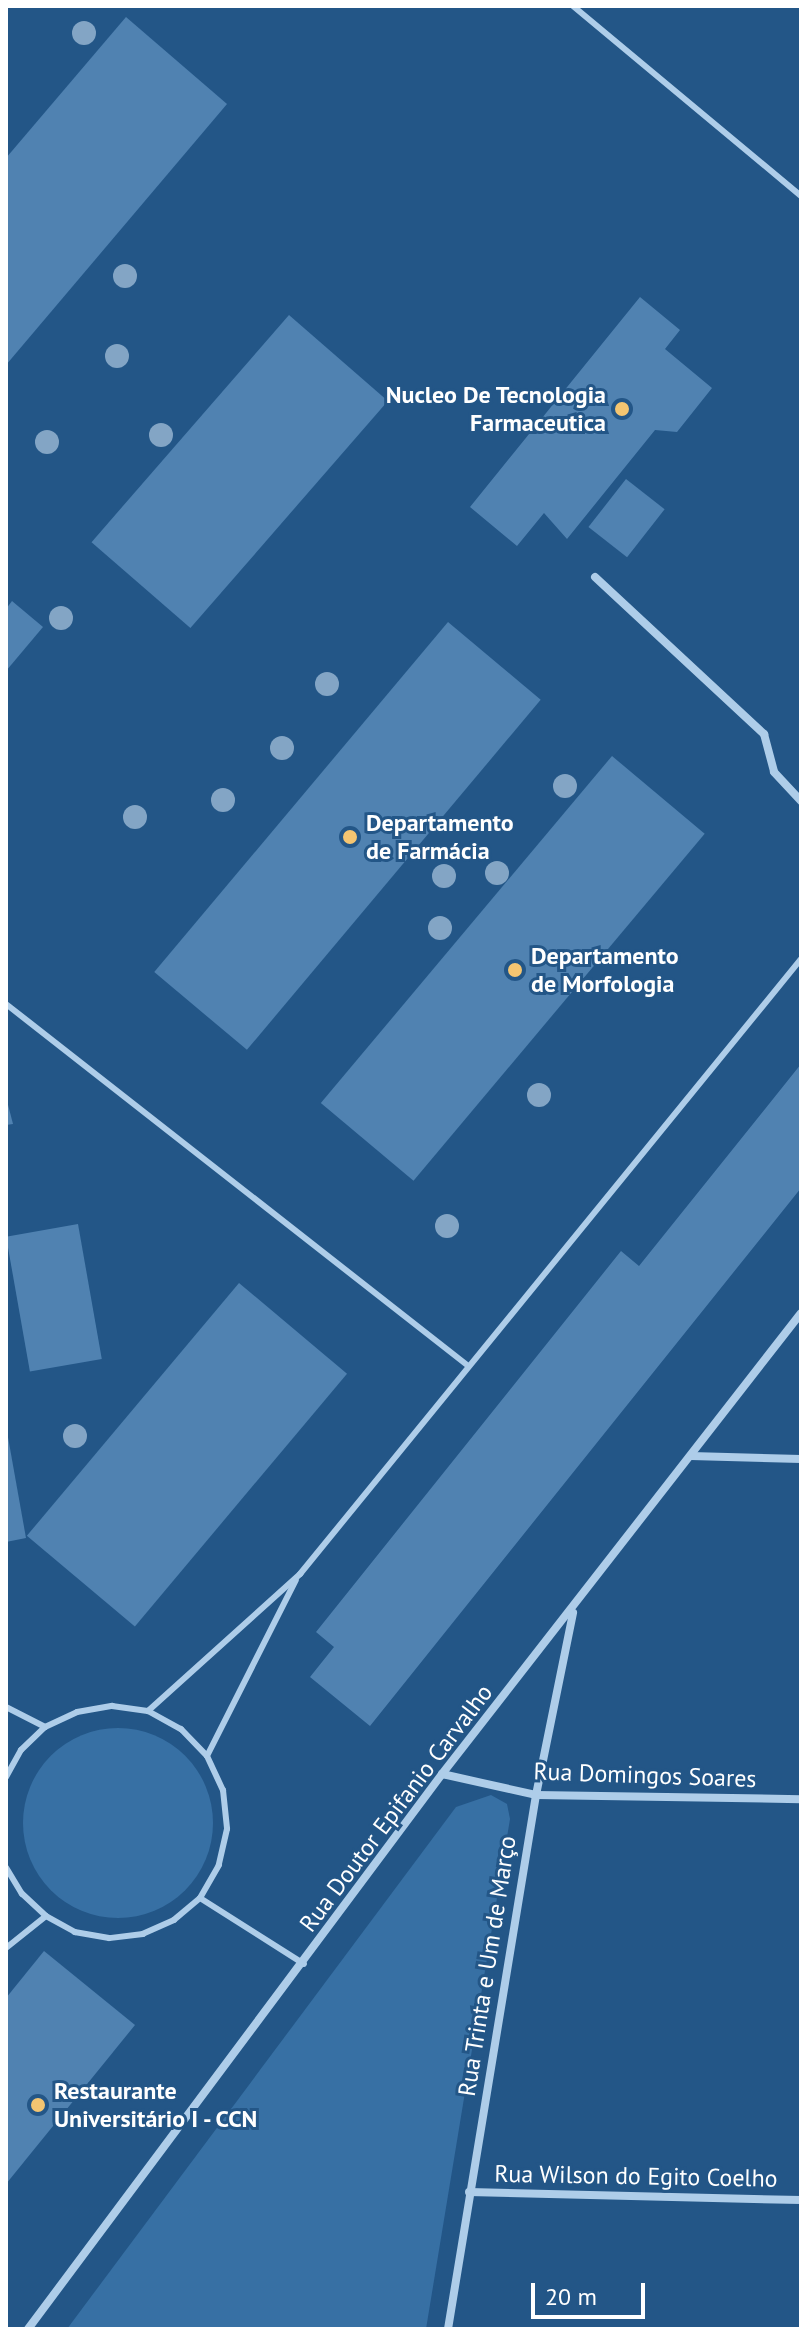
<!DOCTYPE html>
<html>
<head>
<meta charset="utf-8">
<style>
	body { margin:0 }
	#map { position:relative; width:807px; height:2335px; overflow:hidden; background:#235687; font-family:"PT Sans",sans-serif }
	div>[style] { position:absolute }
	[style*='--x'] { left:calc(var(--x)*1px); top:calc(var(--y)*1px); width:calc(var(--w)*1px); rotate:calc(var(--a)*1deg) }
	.green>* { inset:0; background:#3770a4 }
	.round { border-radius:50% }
	.building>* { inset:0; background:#5082b1; transform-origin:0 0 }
	.lane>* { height:6px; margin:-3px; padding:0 3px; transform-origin:3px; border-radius:3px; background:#aecde9 }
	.street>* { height:8px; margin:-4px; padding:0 4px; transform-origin:4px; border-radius:4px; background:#aecde9 }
	.trees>* { width:24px; height:24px; margin:-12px; border-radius:50%; background:#83a5c5 }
	.dots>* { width:22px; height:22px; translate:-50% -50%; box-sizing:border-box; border:4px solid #235687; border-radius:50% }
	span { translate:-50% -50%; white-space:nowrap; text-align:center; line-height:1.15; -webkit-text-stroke:6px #235687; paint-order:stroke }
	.poi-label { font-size:24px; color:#fff; font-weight:700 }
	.right { translate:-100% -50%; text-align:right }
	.left { translate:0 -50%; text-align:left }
	.street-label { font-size:24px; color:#fff }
	.frame { position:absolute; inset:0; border:8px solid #fff; pointer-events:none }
	.scale { position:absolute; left:531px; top:2283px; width:114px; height:36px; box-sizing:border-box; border:4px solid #fff; border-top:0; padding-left:10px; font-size:24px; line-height:28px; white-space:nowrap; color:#fff; -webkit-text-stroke:6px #235687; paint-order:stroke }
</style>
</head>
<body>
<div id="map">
	<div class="green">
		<i class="round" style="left:23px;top:1728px;width:190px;height:190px"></i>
		<i style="clip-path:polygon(491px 1795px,507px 1804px,510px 1819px,426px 2329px,67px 2329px,456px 1807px)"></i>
	</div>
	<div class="building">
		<i style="clip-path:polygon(126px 17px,227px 104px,6px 365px,6px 158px)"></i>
		<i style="clip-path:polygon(640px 297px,680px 330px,665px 349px,712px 388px,677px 432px,655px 430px,567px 539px,544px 513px,517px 546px,470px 507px)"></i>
		<i style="left:289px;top:315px;width:131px;height:301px;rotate:41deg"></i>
		<i style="left:626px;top:479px;width:49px;height:61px;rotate:38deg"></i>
		<i style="clip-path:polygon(12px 601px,43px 627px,6px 671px,6px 609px)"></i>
		<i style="left:448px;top:622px;width:121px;height:457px;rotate:40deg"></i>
		<i style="left:612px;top:756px;width:121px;height:453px;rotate:40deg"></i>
		<i style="clip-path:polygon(801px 1064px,801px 1188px,370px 1726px,310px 1677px,334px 1647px,316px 1632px,621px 1251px,639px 1266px)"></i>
		<i style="clip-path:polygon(6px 1097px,13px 1124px,6px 1125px)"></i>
		<i style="left:78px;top:1224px;width:137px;height:73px;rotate:80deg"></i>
		<i style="left:239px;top:1283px;width:141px;height:330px;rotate:40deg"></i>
		<i style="clip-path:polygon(6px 1426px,26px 1538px,6px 1542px)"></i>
		<i style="clip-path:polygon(44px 1951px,135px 2025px,6px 2184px,6px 1998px)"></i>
	</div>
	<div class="lane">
		<i style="--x:573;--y:6;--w:297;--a:39.8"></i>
		<i style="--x:6;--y:1004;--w:586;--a:38.06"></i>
		<i style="--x:6;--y:1707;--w:44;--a:27.1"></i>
		<i style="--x:148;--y:1711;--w:205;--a:-42"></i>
		<i style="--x:300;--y:1574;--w:793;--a:-50.83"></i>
		<i style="--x:207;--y:1756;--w:197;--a:-63.2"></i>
		<i style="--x:6;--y:1777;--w:31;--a:-61"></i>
		<i style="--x:21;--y:1750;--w:33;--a:-44"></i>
		<i style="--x:45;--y:1727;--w:35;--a:-25"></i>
		<i style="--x:77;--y:1712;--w:36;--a:-10"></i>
		<i style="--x:112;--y:1706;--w:36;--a:8"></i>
		<i style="--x:148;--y:1711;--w:38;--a:29"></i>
		<i style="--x:181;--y:1729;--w:37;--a:46"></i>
		<i style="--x:207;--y:1756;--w:38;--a:65"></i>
		<i style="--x:223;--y:1790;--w:39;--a:84"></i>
		<i style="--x:227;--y:1829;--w:37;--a:103"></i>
		<i style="--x:219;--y:1865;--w:38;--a:120"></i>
		<i style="--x:200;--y:1898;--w:34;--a:140"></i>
		<i style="--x:174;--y:1920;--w:34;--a:156"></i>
		<i style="--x:143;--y:1934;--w:34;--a:173"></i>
		<i style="--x:109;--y:1938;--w:35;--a:-170"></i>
		<i style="--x:75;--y:1932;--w:33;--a:-151"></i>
		<i style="--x:46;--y:1916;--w:33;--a:-137"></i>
		<i style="--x:22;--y:1894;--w:31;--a:-121"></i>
		<i style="--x:200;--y:1898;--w:123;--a:32.4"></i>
		<i style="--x:6;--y:1948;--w:51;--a:-38.7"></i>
	</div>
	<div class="street">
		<i style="--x:595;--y:577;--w:231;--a:42.9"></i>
		<i style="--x:764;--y:734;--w:39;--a:75"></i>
		<i style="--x:774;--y:772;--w:40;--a:47"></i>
		<i style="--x:691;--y:1456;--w:110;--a:1.6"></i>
		<i style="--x:442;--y:1774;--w:96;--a:12.6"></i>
		<i style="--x:536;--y:1795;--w:265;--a:0.9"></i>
		<i style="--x:469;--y:2192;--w:332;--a:1.4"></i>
		<i style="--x:28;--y:2329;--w:692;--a:-53.28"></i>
		<i style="--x:442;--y:1774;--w:584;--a:-52.09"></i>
		<i style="--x:448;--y:2329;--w:541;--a:-80.64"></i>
		<i style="--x:536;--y:1795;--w:186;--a:-78.5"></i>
	</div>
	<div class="trees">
		<i style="left:84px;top:33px"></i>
		<i style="left:125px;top:276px"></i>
		<i style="left:117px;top:356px"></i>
		<i style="left:161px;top:435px"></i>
		<i style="left:47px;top:442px"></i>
		<i style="left:61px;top:618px"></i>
		<i style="left:327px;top:684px"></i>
		<i style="left:282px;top:748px"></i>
		<i style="left:565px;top:786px"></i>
		<i style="left:223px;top:800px"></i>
		<i style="left:135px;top:817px"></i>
		<i style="left:497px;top:873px"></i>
		<i style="left:444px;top:876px"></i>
		<i style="left:440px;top:928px"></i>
		<i style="left:539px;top:1095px"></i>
		<i style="left:447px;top:1226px"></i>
		<i style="left:75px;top:1436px"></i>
	</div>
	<div class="dots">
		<i style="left:622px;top:409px;background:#f4c571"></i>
		<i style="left:350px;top:837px;background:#f4c571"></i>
		<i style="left:515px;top:970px;background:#f4c571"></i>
		<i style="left:38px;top:2105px;background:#f4c571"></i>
	</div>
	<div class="poi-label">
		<span class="right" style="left:606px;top:409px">Nucleo De Tecnologia<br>Farmaceutica</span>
		<span class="left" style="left:366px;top:837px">Departamento<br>de Farmácia</span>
		<span class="left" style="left:531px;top:970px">Departamento<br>de Morfologia</span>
		<span class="left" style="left:54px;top:2105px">Restaurante<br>Universitário I - CCN</span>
	</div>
	<div class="street-label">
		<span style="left:645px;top:1775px;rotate:2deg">Rua Domingos Soares</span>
		<span style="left:396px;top:1808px;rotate:-53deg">Rua Doutor Epifanio Carvalho</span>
		<span style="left:487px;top:1966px;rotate:-81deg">Rua Trinta e Um de Março</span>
		<span style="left:636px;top:2176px;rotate:1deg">Rua Wilson do Egito Coelho</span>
	</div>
	<div class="frame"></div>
	<div class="scale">20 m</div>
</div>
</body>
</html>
